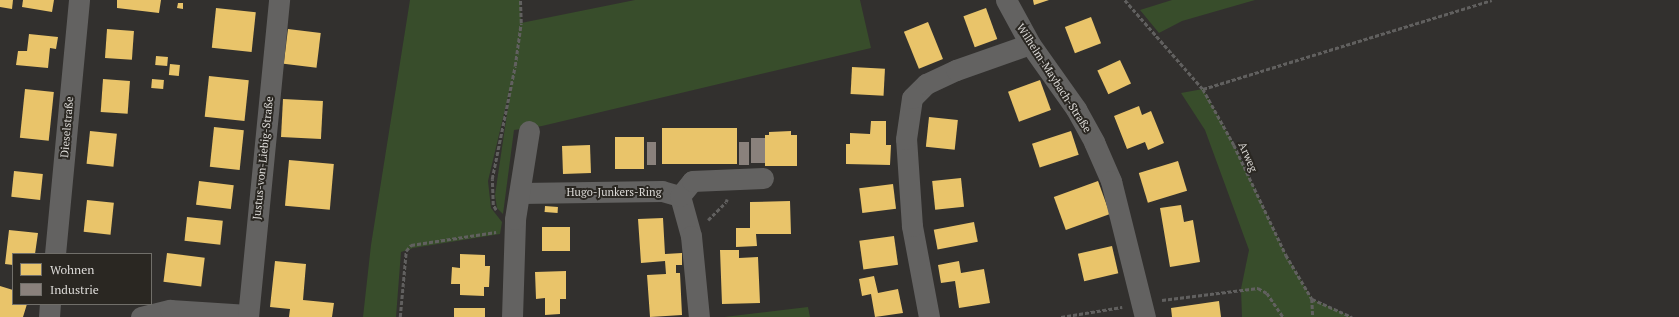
<!DOCTYPE html>
<html>
<head>
<meta charset="utf-8">
<style>
	body { margin:0 }
	#map { position:relative; width:1679px; height:317px; overflow:hidden; background:#32302e; font-family:"PT Serif",serif }
	div>[style] { position:absolute }
	[style*='--x'] { left:calc(var(--x)*1px); top:calc(var(--y)*1px); width:calc(var(--w)*1px); rotate:calc(var(--a)*1deg) }
	.green>* { inset:0; background:#384d2b }
	.homes>* { inset:0; background:#e9c46a; transform-origin:0 0 }
	.industry>* { inset:0; background:#8a817c; transform-origin:0 0 }
	.path>* { height:2.5px; margin-top:-1.25px; transform-origin:0; background:repeating-linear-gradient(90deg,#61605f 0 4px,transparent 0 6px) }
	.minor>* { height:21px; margin:-10.5px; padding:0 10.5px; transform-origin:10.5px; border-radius:10.5px; background:#636261 }
	span { translate:-50% -50%; white-space:nowrap; text-align:center; line-height:1.15; -webkit-text-stroke:4px #2a2722; paint-order:stroke }
	.street-label { font-size:11px; color:#dcdad7 }
	.legend { position:absolute; left:12px; top:253px; width:140px; height:52px; box-sizing:border-box; background:#2a2722; border:1px solid #716f6a; margin:0; padding:5px 7px; list-style:none; font-size:12px; color:#dcdad7 }
	.legend li { display:flex; align-items:center; gap:8px; height:20px }
	.legend b { width:20px; border:1px solid #716f6a }
</style>
</head>
<body>
<div id="map">
	<div class="green">
		<i style="clip-path:polygon(410px 0,520px 0,521px 23px,635px 0,860px 0,871px 48px,542px 126px,514px 130px,503px 214px,497px 208px,495px 195px,512px 80px,488px 181px,491px 208px,502px 222px,500px 234px,413px 248px,401px 252px,396px 317px,363px 317px,371px 245px)"></i>
		<i style="clip-path:polygon(1172px 0,1255px 0,1182px 21px,1159px 33px,1140px 10px)"></i>
		<i style="clip-path:polygon(1203px 89px,1234px 145px,1286px 255px,1312px 299px,1352px 317px,1242px 317px,1241px 289px,1249px 250px,1205px 130px,1181px 93px)"></i>
		<i style="clip-path:polygon(808px 307px,810px 317px,724px 317px)"></i>
	</div>
	<div class="homes">
		<i style="clip-path:polygon(0 0,13px 0,12px 9px,0 7px)"></i>
		<i style="clip-path:polygon(23px 0,54px 0,52px 12px,22px 7px)"></i>
		<i style="clip-path:polygon(117px 0,161px 0,159px 13px,117px 8px)"></i>
		<i style="clip-path:polygon(1033px 0,1049px 0,1034px 5px)"></i>
		<i style="clip-path:polygon(178px 3px,183px 3px,183px 9px,177px 8px)"></i>
		<i style="left:216px;top:8px;width:40px;height:40px;rotate:6deg"></i>
		<i style="left:986px;top:8px;width:33px;height:24px;rotate:70deg"></i>
		<i style="left:1091px;top:17px;width:28px;height:28px;rotate:69deg"></i>
		<i style="left:928px;top:22px;width:40px;height:26px;rotate:68deg"></i>
		<i style="left:107px;top:29px;width:27px;height:29px;rotate:4deg"></i>
		<i style="left:288px;top:29px;width:33px;height:35px;rotate:7deg"></i>
		<i style="clip-path:polygon(29px 34px,58px 37px,56px 49px,50px 48px,48px 68px,16px 65px,18px 51px,27px 51px)"></i>
		<i style="left:156px;top:56px;width:12px;height:9px;rotate:5deg"></i>
		<i style="left:1120px;top:60px;width:26px;height:25px;rotate:65deg"></i>
		<i style="left:170px;top:64px;width:10px;height:11px;rotate:6deg"></i>
		<i style="left:852px;top:67px;width:33px;height:27px;rotate:3deg"></i>
		<i style="left:209px;top:76px;width:40px;height:41px;rotate:6deg"></i>
		<i style="left:103px;top:79px;width:27px;height:33px;rotate:4deg"></i>
		<i style="left:152px;top:79px;width:12px;height:9px;rotate:5deg"></i>
		<i style="left:1040px;top:80px;width:32px;height:34px;rotate:70deg"></i>
		<i style="left:25px;top:89px;width:29px;height:49px;rotate:6deg"></i>
		<i style="left:283px;top:99px;width:40px;height:38px;rotate:3deg"></i>
		<i style="clip-path:polygon(1139px 106px,1142px 115px,1151px 111px,1164px 143px,1148px 150px,1145px 142px,1127px 149px,1114px 116px)"></i>
		<i style="left:929px;top:117px;width:29px;height:30px;rotate:6deg"></i>
		<i style="clip-path:polygon(871px 121px,886px 121px,886px 145px,891px 145px,890px 165px,846px 164px,846px 144px,850px 144px,850px 133px,870px 134px)"></i>
		<i style="left:214px;top:127px;width:30px;height:40px;rotate:6deg"></i>
		<i style="left:662px;top:128px;width:75px;height:36px"></i>
		<i style="left:90px;top:131px;width:27px;height:33px;rotate:6deg"></i>
		<i style="clip-path:polygon(791px 131px,791px 135px,797px 135px,797px 166px,765px 166px,765px 135px,769px 135px,769px 132px)"></i>
		<i style="left:1071px;top:131px;width:25px;height:41px;rotate:72deg"></i>
		<i style="left:615px;top:137px;width:29px;height:32px"></i>
		<i style="left:590px;top:145px;width:28px;height:28px;rotate:88deg"></i>
		<i style="left:289px;top:160px;width:45px;height:46px;rotate:5deg"></i>
		<i style="left:1178px;top:161px;width:31px;height:41px;rotate:73deg"></i>
		<i style="left:14px;top:171px;width:29px;height:26px;rotate:6deg"></i>
		<i style="left:961px;top:178px;width:29px;height:29px;rotate:84deg"></i>
		<i style="left:199px;top:181px;width:35px;height:24px;rotate:7deg"></i>
		<i style="left:1098px;top:181px;width:35px;height:47px;rotate:70deg"></i>
		<i style="left:893px;top:184px;width:25px;height:34px;rotate:83deg"></i>
		<i style="left:87px;top:200px;width:27px;height:32px;rotate:6deg"></i>
		<i style="clip-path:polygon(790px 201px,791px 234px,756px 234px,757px 246px,736px 247px,736px 228px,750px 228px,750px 202px)"></i>
		<i style="clip-path:polygon(1181px 205px,1184px 222px,1193px 220px,1200px 262px,1170px 267px,1160px 208px)"></i>
		<i style="left:545px;top:206px;width:13px;height:6px;rotate:4deg"></i>
		<i style="left:187px;top:217px;width:36px;height:24px;rotate:6deg"></i>
		<i style="clip-path:polygon(663px 218px,665px 254px,682px 253px,682px 265px,676px 265px,676px 273px,680px 273px,682px 315px,650px 317px,647px 275px,666px 274px,665px 261px,641px 263px,638px 219px)"></i>
		<i style="left:974px;top:222px;width:20px;height:41px;rotate:79deg"></i>
		<i style="left:542px;top:227px;width:28px;height:24px"></i>
		<i style="clip-path:polygon(9px 230px,38px 233px,35px 254px,13px 254px,13px 265px,5px 264px)"></i>
		<i style="left:894px;top:236px;width:29px;height:35px;rotate:82deg"></i>
		<i style="left:1112px;top:246px;width:28px;height:35px;rotate:77deg"></i>
		<i style="clip-path:polygon(720px 250px,739px 250px,739px 258px,758px 257px,760px 303px,722px 304px)"></i>
		<i style="left:167px;top:253px;width:38px;height:29px;rotate:7deg"></i>
		<i style="clip-path:polygon(460px 254px,485px 255px,485px 266px,490px 266px,489px 287px,484px 287px,484px 296px,460px 295px,460px 284px,451px 284px,452px 267px,460px 268px)"></i>
		<i style="clip-path:polygon(275px 261px,306px 264px,303px 300px,334px 303px,332px 317px,289px 317px,290px 309px,270px 307px)"></i>
		<i style="clip-path:polygon(959px 261px,961px 273px,984px 269px,990px 303px,959px 308px,955px 281px,941px 283px,938px 265px)"></i>
		<i style="clip-path:polygon(566px 271px,566px 299px,560px 299px,560px 314px,545px 315px,545px 298px,536px 299px,535px 272px)"></i>
		<i style="clip-path:polygon(874px 276px,878px 293px,898px 289px,903px 313px,875px 317px,871px 294px,862px 296px,859px 279px)"></i>
		<i style="clip-path:polygon(0 286px,13px 290px,13px 304px,27px 304px,23px 317px,0 317px)"></i>
		<i style="clip-path:polygon(1219px 301px,1221px 317px,1172px 317px,1171px 308px)"></i>
		<i style="left:454px;top:308px;width:31px;height:9px"></i>
	</div>
	<div class="industry">
		<i style="left:751px;top:138px;width:14px;height:25px"></i>
		<i style="left:647px;top:142px;width:9px;height:23px"></i>
		<i style="left:739px;top:142px;width:10px;height:23px"></i>
	</div>
	<div class="path">
		<i style="--x:1125;--y:0;--w:118;--a:48.8"></i>
		<i style="--x:1203;--y:89;--w:64;--a:61"></i>
		<i style="--x:1234;--y:145;--w:122;--a:64.7"></i>
		<i style="--x:1286;--y:255;--w:51;--a:59.4"></i>
		<i style="--x:1312;--y:299;--w:44;--a:24.2"></i>
		<i style="--x:1203;--y:89;--w:302;--a:-17.1"></i>
		<i style="--x:496;--y:210;--w:6;--a:-121"></i>
		<i style="--x:493;--y:205;--w:26;--a:-92"></i>
		<i style="--x:492;--y:179;--w:115;--a:-78.5"></i>
		<i style="--x:515;--y:66;--w:43;--a:-82.1"></i>
		<i style="--x:521;--y:23;--w:23;--a:-92"></i>
		<i style="--x:708;--y:220;--w:25;--a:-45"></i>
		<i style="--x:726;--y:202;--w:3;--a:-72"></i>
		<i style="--x:1312;--y:299;--w:18;--a:87"></i>
		<i style="--x:1162;--y:300;--w:97;--a:-7.1"></i>
		<i style="--x:1258;--y:288;--w:10;--a:29"></i>
		<i style="--x:1267;--y:293;--w:29;--a:56"></i>
		<i style="--x:400;--y:317;--w:66;--a:-84.8"></i>
		<i style="--x:406;--y:251;--w:8;--a:-50"></i>
		<i style="--x:411;--y:245;--w:86;--a:-8.7"></i>
		<i style="--x:1061;--y:317;--w:62;--a:-9.3"></i>
	</div>
	<div class="minor">
		<i style="--x:1006;--y:0;--w:50;--a:61.4"></i>
		<i style="--x:1030;--y:44;--w:80;--a:54.7"></i>
		<i style="--x:1076;--y:109;--w:38;--a:61"></i>
		<i style="--x:1094;--y:142;--w:43;--a:66.4"></i>
		<i style="--x:1111;--y:181;--w:140;--a:76"></i>
		<i style="--x:520;--y:193;--w:142;--a:-0.8"></i>
		<i style="--x:662;--y:191;--w:19;--a:16"></i>
		<i style="--x:680;--y:196;--w:41;--a:74.6"></i>
		<i style="--x:691;--y:236;--w:81;--a:84.4"></i>
		<i style="--x:680;--y:196;--w:19;--a:-51"></i>
		<i style="--x:692;--y:181;--w:71;--a:-2.4"></i>
		<i style="--x:55;--y:254;--w:255;--a:-84.6"></i>
		<i style="--x:49;--y:317;--w:13;--a:-86"></i>
		<i style="--x:141;--y:317;--w:30;--a:-14"></i>
		<i style="--x:170;--y:310;--w:78;--a:3.7"></i>
		<i style="--x:248;--y:317;--w:319;--a:-84.4"></i>
		<i style="--x:512;--y:317;--w:98;--a:-88.2"></i>
		<i style="--x:515;--y:219;--w:89;--a:-81"></i>
		<i style="--x:929;--y:317;--w:93;--a:-100.6"></i>
		<i style="--x:912;--y:226;--w:87;--a:-93.9"></i>
		<i style="--x:906;--y:139;--w:41;--a:-81.7"></i>
		<i style="--x:912;--y:98;--w:20;--a:-45"></i>
		<i style="--x:926;--y:84;--w:33;--a:-25"></i>
		<i style="--x:956;--y:70;--w:78;--a:-19.4"></i>
	</div>
	<div class="street-label">
		<span style="left:1054px;top:78px;rotate:57deg">Wilhelm-Maybach-Straße</span>
		<span style="left:67px;top:127px;rotate:-85deg">Dieselstraße</span>
		<span style="left:1248px;top:157px;rotate:66deg">Arweg</span>
		<span style="left:263px;top:158px;rotate:-84deg">Justus-von-Liebig-Straße</span>
		<span style="left:614px;top:192px">Hugo-Junkers-Ring</span>
	</div>
	<ul class="legend">
	<li><b style="height:11px;background:#e9c46a"></b>Wohnen</li>
	<li><b style="height:11px;background:#8a817c"></b>Industrie</li>
	</ul>
</div>
</body>
</html>
